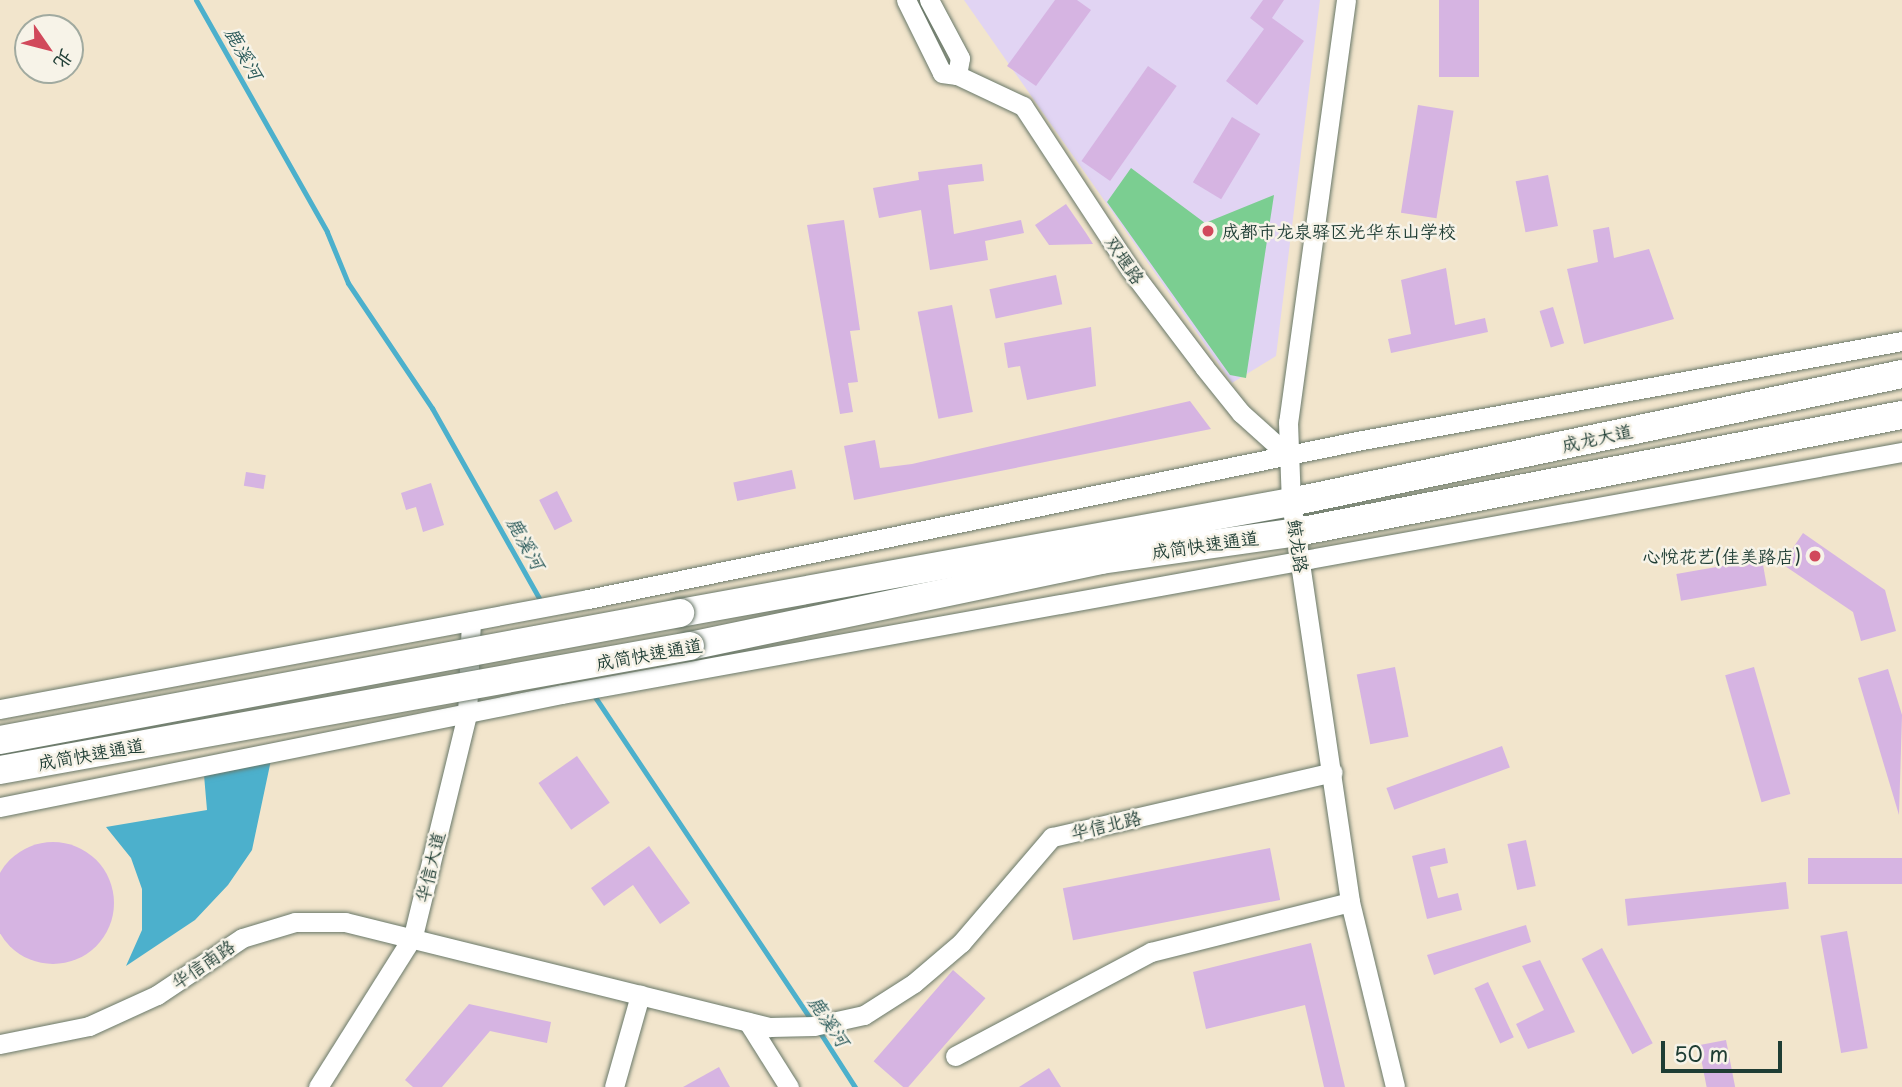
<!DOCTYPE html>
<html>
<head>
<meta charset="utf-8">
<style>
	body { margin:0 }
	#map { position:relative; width:1902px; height:1087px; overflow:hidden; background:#f2e5cc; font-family:"Playpen Sans","LXGW WenKai TC",sans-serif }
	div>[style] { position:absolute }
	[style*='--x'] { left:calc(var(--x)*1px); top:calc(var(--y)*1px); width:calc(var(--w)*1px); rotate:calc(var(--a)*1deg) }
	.built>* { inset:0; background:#e1d4f3 }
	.green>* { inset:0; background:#7bce91 }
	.water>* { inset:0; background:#4cb0cc }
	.stream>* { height:5px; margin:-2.5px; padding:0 2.5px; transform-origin:2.5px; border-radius:2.5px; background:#4cb0cc }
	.building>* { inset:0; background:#d6b4e2; transform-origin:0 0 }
	.round { border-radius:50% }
	.roads { filter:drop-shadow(0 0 2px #697869) drop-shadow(0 0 2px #697869) }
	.minor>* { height:19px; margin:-9.5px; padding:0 9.5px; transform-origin:9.5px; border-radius:9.5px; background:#fff }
	.highway>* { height:28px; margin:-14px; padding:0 14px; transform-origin:14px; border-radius:14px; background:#fff }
	.bridges { filter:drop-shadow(0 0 2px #697869) drop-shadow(0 0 2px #697869) }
	.highway-bridge>* { height:28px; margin:-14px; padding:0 14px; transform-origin:14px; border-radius:14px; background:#fff }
	.dots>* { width:19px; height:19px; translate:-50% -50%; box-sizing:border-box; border:4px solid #f7f3e8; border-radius:50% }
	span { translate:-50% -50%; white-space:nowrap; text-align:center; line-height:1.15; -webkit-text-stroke:5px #f7f3e8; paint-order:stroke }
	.poi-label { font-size:18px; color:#1f3d34 }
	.left { translate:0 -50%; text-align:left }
	.right { translate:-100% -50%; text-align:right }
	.street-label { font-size:18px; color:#1f3d34 }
	.water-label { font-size:19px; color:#2a5a5a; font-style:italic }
	.north { position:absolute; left:14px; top:14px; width:70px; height:70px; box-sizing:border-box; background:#f7f3e8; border:2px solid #a1aaa0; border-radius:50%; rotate:125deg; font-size:19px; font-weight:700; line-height:28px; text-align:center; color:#1f3d34 }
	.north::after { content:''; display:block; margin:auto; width:24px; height:32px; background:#d1495b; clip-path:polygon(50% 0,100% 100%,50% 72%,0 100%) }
	.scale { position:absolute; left:1661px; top:1041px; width:121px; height:32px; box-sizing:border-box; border:4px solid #1f3d34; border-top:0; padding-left:9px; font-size:21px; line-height:24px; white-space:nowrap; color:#1f3d34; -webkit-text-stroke:5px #f7f3e8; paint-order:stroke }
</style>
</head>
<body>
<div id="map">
	<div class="built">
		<i style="clip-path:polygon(964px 0,1320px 0,1276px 356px,1232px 383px)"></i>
	</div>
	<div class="green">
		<i style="clip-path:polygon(1131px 168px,1205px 223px,1274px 195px,1246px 378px,1230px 375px,1107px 202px)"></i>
	</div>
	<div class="water">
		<i style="clip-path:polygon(271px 760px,252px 850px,228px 885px,195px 920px,126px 966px,142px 930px,142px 889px,131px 858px,106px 827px,207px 810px,204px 775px)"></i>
	</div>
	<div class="stream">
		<i style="--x:196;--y:0;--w:266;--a:60.5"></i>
		<i style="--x:327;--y:232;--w:55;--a:67.6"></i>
		<i style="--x:348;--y:283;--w:151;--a:56.1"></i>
		<i style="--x:432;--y:408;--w:224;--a:60.6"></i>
		<i style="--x:593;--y:694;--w:392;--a:56.2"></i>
		<i style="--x:819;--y:1031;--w:67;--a:57.3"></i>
	</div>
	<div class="building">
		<i style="clip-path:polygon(1055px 0,1077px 0,1091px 10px,1036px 86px,1007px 66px)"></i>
		<i style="clip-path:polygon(1263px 0,1284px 0,1272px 18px,1304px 41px,1257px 105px,1226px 81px,1264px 29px,1250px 18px)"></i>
		<i style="left:1439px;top:0;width:40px;height:77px"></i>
		<i style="left:1148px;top:66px;width:35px;height:116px;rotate:35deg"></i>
		<i style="left:1418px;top:105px;width:36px;height:109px;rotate:9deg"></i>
		<i style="left:1232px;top:117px;width:33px;height:76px;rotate:31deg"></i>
		<i style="clip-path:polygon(982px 164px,984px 181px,948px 185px,954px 234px,1021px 220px,1024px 233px,985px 241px,988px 260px,930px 270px,921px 210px,879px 218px,873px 188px,919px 180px,918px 172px)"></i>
		<i style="left:1548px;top:175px;width:52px;height:33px;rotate:79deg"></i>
		<i style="clip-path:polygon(1066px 204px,1086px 233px,1093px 244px,1049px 245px,1035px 225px)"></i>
		<i style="clip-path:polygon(844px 220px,860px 330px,850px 331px,858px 382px,848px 383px,853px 412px,840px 414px,807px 225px)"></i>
		<i style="clip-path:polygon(1609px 227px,1614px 258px,1649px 249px,1674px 319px,1584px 344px,1567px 269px,1598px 262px,1593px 230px)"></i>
		<i style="clip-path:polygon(1446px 268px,1455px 325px,1485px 318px,1488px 332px,1391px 353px,1388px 339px,1411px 334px,1401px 280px)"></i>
		<i style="left:1056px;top:275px;width:30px;height:68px;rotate:78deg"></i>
		<i style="left:952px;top:305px;width:109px;height:35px;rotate:79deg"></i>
		<i style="left:1553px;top:307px;width:38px;height:14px;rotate:73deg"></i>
		<i style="clip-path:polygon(1091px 327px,1096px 386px,1027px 400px,1020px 366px,1008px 368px,1004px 343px)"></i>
		<i style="clip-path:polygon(1190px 401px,1211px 429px,854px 500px,844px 446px,875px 440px,880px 468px,912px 464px)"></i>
		<i style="left:792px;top:470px;width:19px;height:60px;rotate:78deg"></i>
		<i style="left:246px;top:472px;width:20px;height:14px;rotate:9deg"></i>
		<i style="clip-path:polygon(431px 483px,444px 525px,423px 532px,416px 507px,406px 510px,401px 493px)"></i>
		<i style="left:557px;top:491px;width:34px;height:20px;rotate:63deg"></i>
		<i style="clip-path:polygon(1803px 533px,1885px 590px,1896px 631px,1861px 641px,1853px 612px,1782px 564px)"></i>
		<i style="left:1762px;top:559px;width:27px;height:87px;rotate:80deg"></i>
		<i style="left:1395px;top:667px;width:71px;height:39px;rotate:79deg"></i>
		<i style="left:1754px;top:667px;width:132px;height:30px;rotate:74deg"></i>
		<i style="clip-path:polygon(1888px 669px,1902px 715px,1899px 815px,1858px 678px)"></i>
		<i style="left:1502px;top:746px;width:23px;height:123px;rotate:70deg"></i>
		<i style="left:577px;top:756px;width:57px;height:47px;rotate:55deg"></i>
		<i style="left:1526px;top:840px;width:47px;height:19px;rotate:78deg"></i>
		<i class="round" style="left:-8px;top:842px;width:122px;height:122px"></i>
		<i style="clip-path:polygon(649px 846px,690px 903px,660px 924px,633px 885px,604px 906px,591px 888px)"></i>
		<i style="left:1270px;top:848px;width:53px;height:211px;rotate:79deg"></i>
		<i style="clip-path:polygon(1445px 848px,1448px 863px,1430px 867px,1438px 898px,1458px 893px,1462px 910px,1427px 919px,1412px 856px)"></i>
		<i style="left:1902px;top:858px;width:26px;height:94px;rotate:90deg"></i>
		<i style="left:1786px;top:882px;width:27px;height:162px;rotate:84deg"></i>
		<i style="clip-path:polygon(1526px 925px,1531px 942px,1434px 975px,1427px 955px)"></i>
		<i style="left:1847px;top:931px;width:119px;height:27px;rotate:80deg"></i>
		<i style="clip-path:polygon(1311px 943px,1345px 1087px,1324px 1087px,1305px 1005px,1206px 1029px,1193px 972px)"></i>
		<i style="left:1602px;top:948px;width:108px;height:23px;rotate:62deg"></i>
		<i style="clip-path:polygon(1540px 960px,1575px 1032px,1528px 1049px,1516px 1024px,1544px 1010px,1522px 966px)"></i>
		<i style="left:953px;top:970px;width:43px;height:121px;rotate:41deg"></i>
		<i style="left:1488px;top:982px;width:61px;height:15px;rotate:65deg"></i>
		<i style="clip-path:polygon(469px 1004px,551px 1022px,547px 1043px,490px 1031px,442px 1087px,413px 1087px,405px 1080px)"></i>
		<i style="left:1726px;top:1040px;width:48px;height:28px;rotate:79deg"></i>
		<i style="clip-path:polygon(719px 1067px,730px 1087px,683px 1087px)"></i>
		<i style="clip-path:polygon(1049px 1068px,1061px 1087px,1019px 1087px)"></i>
	</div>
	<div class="roads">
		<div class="minor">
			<i style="--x:906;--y:0;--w:81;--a:63.7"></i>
			<i style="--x:942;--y:73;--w:15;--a:8"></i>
			<i style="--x:957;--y:75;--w:17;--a:-80"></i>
			<i style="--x:960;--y:58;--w:66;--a:-118.1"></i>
			<i style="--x:1346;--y:0;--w:426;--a:97.8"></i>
			<i style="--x:1288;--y:422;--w:80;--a:87.9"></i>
			<i style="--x:1291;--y:502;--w:404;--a:81.6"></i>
			<i style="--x:1350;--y:902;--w:190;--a:76.3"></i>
			<i style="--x:957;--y:75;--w:73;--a:25.2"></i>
			<i style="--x:1023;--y:106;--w:195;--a:56.7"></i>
			<i style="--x:1130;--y:269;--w:123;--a:52.9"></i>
			<i style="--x:1204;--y:367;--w:59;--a:51.2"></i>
			<i style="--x:1241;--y:413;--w:64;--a:41.9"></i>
			<i style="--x:0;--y:709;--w:598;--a:-10.6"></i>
			<i style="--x:588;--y:599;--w:785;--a:-11.61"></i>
			<i style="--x:1357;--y:441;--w:554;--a:-10.4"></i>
			<i style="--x:0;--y:807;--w:573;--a:-11.37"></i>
			<i style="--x:562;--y:694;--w:1362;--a:-10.24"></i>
			<i style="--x:748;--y:1022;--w:77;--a:57.8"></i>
			<i style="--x:0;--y:1044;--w:91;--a:-11.4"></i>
			<i style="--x:89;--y:1026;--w:75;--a:-24.5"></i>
			<i style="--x:157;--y:995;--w:102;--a:-33.8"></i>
			<i style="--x:242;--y:938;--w:55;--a:-16.8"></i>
			<i style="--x:295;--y:922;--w:50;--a:0"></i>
			<i style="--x:345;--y:922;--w:438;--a:13.9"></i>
			<i style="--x:770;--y:1027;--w:44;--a:-1.3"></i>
			<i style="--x:814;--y:1026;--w:51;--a:-12.4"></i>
			<i style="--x:864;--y:1015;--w:59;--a:-32.6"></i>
			<i style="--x:914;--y:983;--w:62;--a:-40.4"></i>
			<i style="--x:961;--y:943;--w:140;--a:-49.4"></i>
			<i style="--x:1052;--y:837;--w:288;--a:-13"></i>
			<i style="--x:955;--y:1056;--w:222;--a:-28"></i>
			<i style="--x:1151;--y:952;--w:205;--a:-14.1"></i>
			<i style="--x:318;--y:1087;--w:178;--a:-57.8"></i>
			<i style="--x:413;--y:936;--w:228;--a:-76.3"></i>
			<i style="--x:467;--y:715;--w:94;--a:-87.6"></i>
			<i style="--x:614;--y:1087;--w:96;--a:-74.2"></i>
		</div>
		<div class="highway">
			<i style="--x:680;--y:613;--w:621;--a:-10.3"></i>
			<i style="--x:1291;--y:502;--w:624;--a:-11.83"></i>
			<i style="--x:690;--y:646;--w:420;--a:-11.8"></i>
			<i style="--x:1101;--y:560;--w:198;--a:-8.1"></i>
			<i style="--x:1297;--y:532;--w:616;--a:-10.95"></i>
		</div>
	</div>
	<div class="bridges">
		<div class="highway-bridge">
			<i style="--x:0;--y:740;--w:692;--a:-10.58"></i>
			<i style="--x:0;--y:770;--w:701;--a:-10.19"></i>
		</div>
	</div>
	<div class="dots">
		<i style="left:1208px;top:231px;background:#d1495b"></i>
		<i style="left:1815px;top:556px;background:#d1495b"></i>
	</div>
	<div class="poi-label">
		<span class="left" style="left:1222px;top:231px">成都市龙泉驿区光华东山学校</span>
		<span class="right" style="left:1801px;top:556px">心悦花艺(佳美路店)</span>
	</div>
	<div class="street-label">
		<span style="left:1125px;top:260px;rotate:56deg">双堰路</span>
		<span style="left:1597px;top:438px;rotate:-12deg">成龙大道</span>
		<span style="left:1205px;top:545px;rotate:-8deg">成简快速通道</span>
		<span style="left:1298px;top:546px;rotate:82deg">鲸龙路</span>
		<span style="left:649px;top:654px;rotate:-10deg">成简快速通道</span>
		<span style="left:91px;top:754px;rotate:-10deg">成简快速通道</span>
		<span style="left:1106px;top:825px;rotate:-13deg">华信北路</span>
		<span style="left:430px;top:867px;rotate:-76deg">华信大道</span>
		<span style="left:203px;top:964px;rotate:-34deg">华信南路</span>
	</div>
	<div class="water-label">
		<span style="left:244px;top:53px;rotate:61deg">鹿溪河</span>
		<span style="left:526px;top:543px;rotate:61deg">鹿溪河</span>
		<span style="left:829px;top:1021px;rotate:56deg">鹿溪河</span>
	</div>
	<div class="north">北</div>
	<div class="scale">50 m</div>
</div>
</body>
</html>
